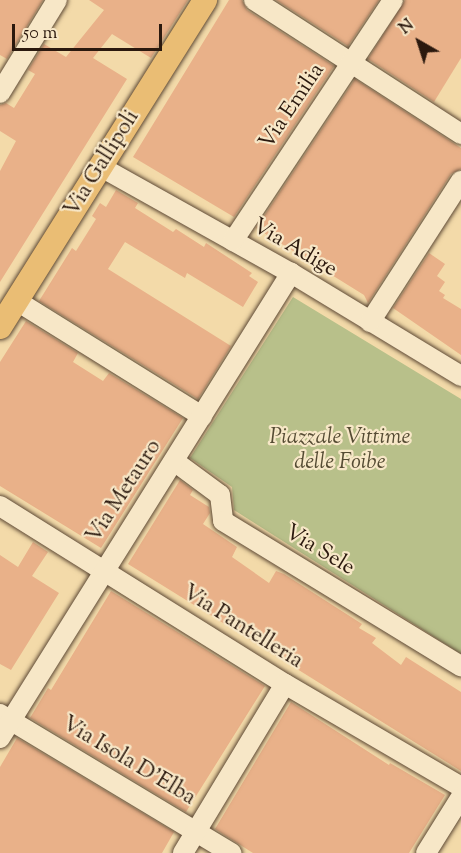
<!DOCTYPE html>
<html>
<head>
<meta charset="utf-8">
<style>
	body { margin:0 }
	#map { position:relative; width:461px; height:853px; overflow:hidden; background:#f3daa9; font-family:"Sorts Mill Goudy",serif }
	div>[style] { position:absolute }
	[style*='--x'] { left:calc(var(--x)*1px); top:calc(var(--y)*1px); width:calc(var(--w)*1px); rotate:calc(var(--a)*1deg) }
	.green>* { inset:0; background:#b8c08a }
	.building>* { inset:0; background:#e9b189 }
	.roads { filter:drop-shadow(0 0 2px #5d4935) drop-shadow(0 0 2px #5d4935) }
	.minor>* { height:20px; margin:-10px; padding:0 10px; transform-origin:10px; border-radius:10px; background:#f7e7c7 }
	.major>* { height:24px; margin:-12px; padding:0 12px; transform-origin:12px; border-radius:12px; background:#eabd74 }
	span { translate:-50% -50%; white-space:nowrap; text-align:center; line-height:1.15; -webkit-text-stroke:4.5px #f7e7c7; paint-order:stroke }
	.street-label { font-size:22px; color:#2b190e }
	.park-label { font-size:22px; color:#554b33; font-style:italic }
	.north { position:absolute; left:389px; top:12px; width:60px; height:60px; -webkit-text-stroke:4px #f7e7c7; paint-order:stroke; rotate:321deg; font-size:16px; font-weight:700; line-height:24px; text-align:center; color:#2b190e }
	.north::after { content:''; display:block; margin:auto; width:21px; height:27px; background:#2b190e; clip-path:polygon(50% 0,100% 100%,50% 72%,0 100%) }
	.scale { position:absolute; left:12px; top:24px; width:150px; height:27px; box-sizing:border-box; border:3px solid #2b190e; border-top:0; padding-left:8px; font-size:18px; line-height:21px; white-space:nowrap; color:#2b190e; -webkit-text-stroke:4px #f7e7c7; paint-order:stroke }
</style>
</head>
<body>
<div id="map">
	<div class="green">
		<i style="clip-path:polygon(293px 297px,461px 399px,461px 654px,234px 510px,232px 487px,190px 458px)"></i>
	</div>
	<div class="building">
		<i style="clip-path:polygon(0 0,43px 0,7px 59px,0 55px)"></i>
		<i style="clip-path:polygon(89px 0,188px 0,151px 58px,112px 34px,93px 58px,127px 79px,0 282px,0 171px,16px 141px,0 131px,0 105px,6px 103px,14px 108px,35px 74px,28px 70px,44px 44px,66px 57px,104px 10px)"></i>
		<i style="clip-path:polygon(229px 0,242px 0,247px 10px,334px 66px,234px 217px,133px 157px)"></i>
		<i style="clip-path:polygon(276px 0,379px 0,348px 46px)"></i>
		<i style="clip-path:polygon(405px 0,461px 0,461px 58px,434px 102px,368px 59px)"></i>
		<i style="clip-path:polygon(355px 79px,461px 148px,461px 169px,451px 174px,368px 303px,364px 295px,256px 228px)"></i>
		<i style="clip-path:polygon(116px 190px,138px 203px,135px 208px,173px 232px,176px 229px,204px 247px,206px 243px,252px 273px,249px 276px,258px 282px,243px 307px,187px 273px,185px 278px,125px 242px,108px 269px,231px 346px,198px 399px,39px 301px,72px 248px,76px 251px,96px 219px,92px 216px,100px 203px,106px 207px)"></i>
		<i style="clip-path:polygon(429px 253px,445px 264px,437px 276px,445px 282px,439px 291px,445px 295px,443px 298px,461px 309px,461px 355px,393px 308px)"></i>
		<i style="clip-path:polygon(26px 321px,78px 353px,73px 362px,103px 381px,109px 373px,183px 418px,101px 548px,0 486px,0 362px)"></i>
		<i style="clip-path:polygon(180px 480px,193px 490px,190px 495px,209px 507px,210px 513px,203px 524px,237px 547px,232px 557px,269px 583px,276px 571px,284px 574px,362px 624px,359px 628px,376px 638px,372px 643px,401px 665px,406px 657px,461px 692px,461px 771px,128px 564px)"></i>
		<i style="clip-path:polygon(33px 542px,48px 552px,32px 576px,59px 593px,11px 670px,0 664px,0 555px,18px 567px)"></i>
		<i style="clip-path:polygon(111px 591px,265px 686px,186px 812px,30px 718px,48px 688px,51px 690px)"></i>
		<i style="clip-path:polygon(291px 702px,389px 765px,390px 763px,445px 795px,409px 853px,253px 853px,215px 829px)"></i>
		<i style="clip-path:polygon(17px 738px,174px 832px,162px 853px,0 853px,0 767px)"></i>
	</div>
	<div class="roads">
		<div class="minor">
			<i style="--x:254;--y:0;--w:247;--a:32.9"></i>
			<i style="--x:0;--y:93;--w:109;--a:-58.5"></i>
			<i style="--x:101;--y:167;--w:218;--a:29.2"></i>
			<i style="--x:291;--y:273;--w:199;--a:31.2"></i>
			<i style="--x:233;--y:241;--w:289;--a:-56.4"></i>
			<i style="--x:17;--y:301;--w:218;--a:31.9"></i>
			<i style="--x:370;--y:322;--w:168;--a:-57.2"></i>
			<i style="--x:174;--y:461;--w:57;--a:36.5"></i>
			<i style="--x:220;--y:495;--w:26;--a:83"></i>
			<i style="--x:223;--y:521;--w:279;--a:31.4"></i>
			<i style="--x:0;--y:506;--w:336;--a:32"></i>
			<i style="--x:285;--y:684;--w:204;--a:30.3"></i>
			<i style="--x:0;--y:714;--w:270;--a:31"></i>
			<i style="--x:0;--y:738;--w:549;--a:-57.96"></i>
			<i style="--x:183;--y:853;--w:197;--a:-58.9"></i>
			<i style="--x:426;--y:853;--w:66;--a:-58"></i>
		</div>
		<div class="major">
			<i style="--x:0;--y:327;--w:386;--a:-57.9"></i>
		</div>
	</div>
	<div class="street-label">
		<span style="left:293px;top:107px;rotate:-56deg">Via Emilia</span>
		<span style="left:103px;top:164px;rotate:-58deg">Via Gallipoli</span>
		<span style="left:294px;top:249px;rotate:30deg">Via Adige</span>
		<span style="left:125px;top:492px;rotate:-57deg">Via Metauro</span>
		<span style="left:319px;top:551px;rotate:31deg">Via Sele</span>
		<span style="left:242px;top:628px;rotate:32deg">Via Pantelleria</span>
		<span style="left:128px;top:762px;rotate:31deg">Via Isola D'Elba</span>
	</div>
	<div class="park-label">
		<span style="left:340px;top:451px">Piazzale Vittime<br>delle Foibe</span>
	</div>
	<div class="north">N</div>
	<div class="scale">50 m</div>
</div>
</body>
</html>
